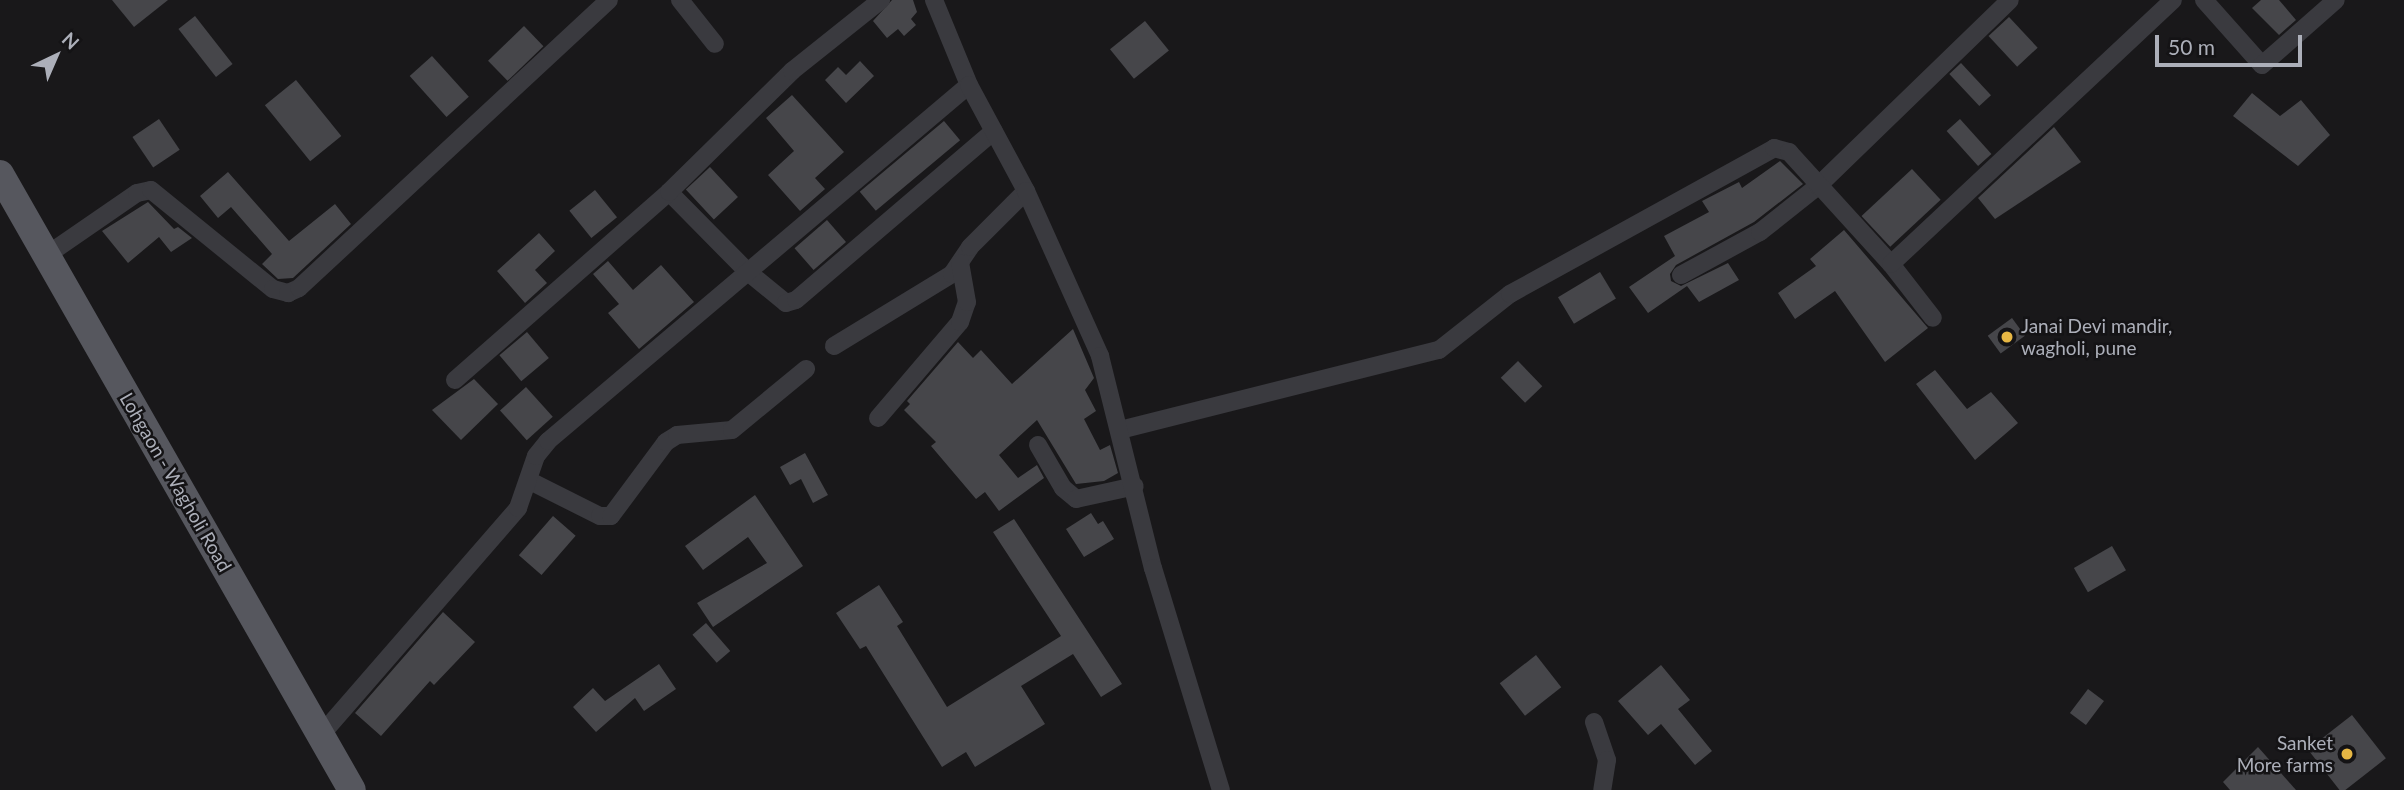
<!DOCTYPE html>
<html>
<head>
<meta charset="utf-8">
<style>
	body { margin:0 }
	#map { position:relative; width:2404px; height:790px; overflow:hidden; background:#19181a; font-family:Lato,sans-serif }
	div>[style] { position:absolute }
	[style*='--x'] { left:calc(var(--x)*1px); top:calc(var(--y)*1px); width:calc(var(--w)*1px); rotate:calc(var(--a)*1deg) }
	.building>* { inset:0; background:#46464a; transform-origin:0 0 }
	.street>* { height:18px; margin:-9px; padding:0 9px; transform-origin:9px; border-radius:9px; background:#3a3a3f }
	.primary>* { height:28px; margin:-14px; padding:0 14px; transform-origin:14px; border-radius:14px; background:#56575e }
	.dots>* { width:19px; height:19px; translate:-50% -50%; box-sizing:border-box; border:4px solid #141315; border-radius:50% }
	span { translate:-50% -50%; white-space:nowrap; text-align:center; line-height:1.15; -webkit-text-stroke:5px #141315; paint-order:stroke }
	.poi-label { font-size:19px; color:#acafb9 }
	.left { translate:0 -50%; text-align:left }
	.right { translate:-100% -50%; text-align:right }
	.street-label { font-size:19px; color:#acafb9 }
	.north { position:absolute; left:21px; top:21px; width:70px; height:70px; -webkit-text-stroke:5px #141315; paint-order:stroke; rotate:44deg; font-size:19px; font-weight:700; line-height:28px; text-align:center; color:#acafb9 }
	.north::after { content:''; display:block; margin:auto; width:24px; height:32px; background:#acafb9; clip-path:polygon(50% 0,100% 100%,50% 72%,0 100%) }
	.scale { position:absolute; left:2155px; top:35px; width:147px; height:32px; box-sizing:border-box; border:4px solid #acafb9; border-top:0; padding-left:9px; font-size:21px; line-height:24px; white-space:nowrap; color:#acafb9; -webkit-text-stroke:5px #141315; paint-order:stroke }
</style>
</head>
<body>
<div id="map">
	<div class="building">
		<i style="clip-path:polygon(112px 0,168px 0,134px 27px)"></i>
		<i style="clip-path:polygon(892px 0,913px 0,917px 12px,911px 19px,916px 25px,904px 36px,898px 29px,887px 38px,873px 21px)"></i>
		<i style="clip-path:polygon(2261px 0,2279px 0,2296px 20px,2279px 35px,2252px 8px)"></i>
		<i style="left:195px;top:16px;width:61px;height:21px;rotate:52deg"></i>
		<i style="left:2009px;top:17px;width:42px;height:28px;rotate:47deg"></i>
		<i style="left:1145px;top:21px;width:38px;height:45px;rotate:51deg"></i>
		<i style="left:524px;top:26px;width:28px;height:50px;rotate:46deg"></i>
		<i style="left:432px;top:56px;width:55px;height:30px;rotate:48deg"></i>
		<i style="clip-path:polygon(860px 61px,874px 76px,846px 103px,825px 80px,838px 67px,846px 75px)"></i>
		<i style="left:1961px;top:63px;width:44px;height:16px;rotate:47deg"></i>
		<i style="left:296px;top:80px;width:72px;height:40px;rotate:51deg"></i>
		<i style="clip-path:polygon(2252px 93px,2280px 116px,2301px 100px,2330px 135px,2298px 166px,2233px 116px)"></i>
		<i style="clip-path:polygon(792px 95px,844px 152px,815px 178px,825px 189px,800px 211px,768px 175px,794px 151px,766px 118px)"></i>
		<i style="left:159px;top:119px;width:37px;height:32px;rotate:56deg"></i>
		<i style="left:1960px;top:119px;width:47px;height:18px;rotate:48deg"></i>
		<i style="left:944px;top:121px;width:25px;height:110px;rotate:50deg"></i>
		<i style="clip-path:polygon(2054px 127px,2081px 162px,1995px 219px,1978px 198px)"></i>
		<i style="clip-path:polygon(1780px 161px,1803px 184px,1754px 222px,1676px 265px,1670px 274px,1671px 281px,1681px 286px,1728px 263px,1739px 280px,1699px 302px,1687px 286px,1648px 313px,1629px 287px,1675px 256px,1664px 236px,1709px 212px,1702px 201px,1739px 182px,1742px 188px)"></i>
		<i style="left:710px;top:167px;width:41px;height:33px;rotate:47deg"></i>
		<i style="left:1912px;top:169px;width:42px;height:69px;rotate:47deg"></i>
		<i style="clip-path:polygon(228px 172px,289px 241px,335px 204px,351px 224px,293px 278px,278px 279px,262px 264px,272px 254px,231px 207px,218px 218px,200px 196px)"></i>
		<i style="left:595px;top:190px;width:35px;height:33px;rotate:51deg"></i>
		<i style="clip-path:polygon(148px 202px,174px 229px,178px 227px,192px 238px,171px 252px,159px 237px,128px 263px,102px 231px)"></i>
		<i style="left:827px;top:220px;width:29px;height:43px;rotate:49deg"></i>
		<i style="clip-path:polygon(1844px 230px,1928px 328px,1885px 362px,1835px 291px,1795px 319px,1778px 293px,1816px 266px,1810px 259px)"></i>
		<i style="clip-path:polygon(539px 233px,555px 251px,535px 270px,547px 283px,525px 303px,497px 271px)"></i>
		<i style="clip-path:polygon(608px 261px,633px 290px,661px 265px,694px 302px,639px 349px,608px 313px,619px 304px,593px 274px)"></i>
		<i style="left:1600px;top:272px;width:31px;height:49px;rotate:59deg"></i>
		<i style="left:2012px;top:318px;width:22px;height:30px;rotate:54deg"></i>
		<i style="clip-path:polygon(1073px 329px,1094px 378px,1085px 390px,1096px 411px,1084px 419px,1100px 450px,1110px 445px,1118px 473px,1104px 481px,1076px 484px,1037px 420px,999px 455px,1018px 478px,1037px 465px,1044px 478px,999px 511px,985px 492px,976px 499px,931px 446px,936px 442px,904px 410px,910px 404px,907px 401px,958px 342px,973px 358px,981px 350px,1012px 384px)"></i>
		<i style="left:527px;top:332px;width:34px;height:36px;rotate:50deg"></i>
		<i style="left:1518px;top:361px;width:35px;height:24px;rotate:46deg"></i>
		<i style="clip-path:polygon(1935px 370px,1967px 409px,1991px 392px,2018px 423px,1975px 460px,1916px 384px)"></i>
		<i style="clip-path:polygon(474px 379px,498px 404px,461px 440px,432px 410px)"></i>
		<i style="left:526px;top:387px;width:40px;height:35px;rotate:48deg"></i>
		<i style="clip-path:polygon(805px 453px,828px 495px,813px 503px,801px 479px,790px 485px,780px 467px)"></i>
		<i style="clip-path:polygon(755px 495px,803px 566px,713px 627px,697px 603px,767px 563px,748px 537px,703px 570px,685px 546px)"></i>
		<i style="clip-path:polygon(1091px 513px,1098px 524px,1103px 521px,1114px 539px,1084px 557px,1066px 529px)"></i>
		<i style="left:553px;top:516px;width:30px;height:52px;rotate:41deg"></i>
		<i style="clip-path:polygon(1014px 519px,1122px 684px,1101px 697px,1073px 654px,1021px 686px,1045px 724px,975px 767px,966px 752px,942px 767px,866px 646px,860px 649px,836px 613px,879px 585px,903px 622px,897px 626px,947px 707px,1061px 636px,993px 532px)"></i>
		<i style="left:2112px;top:546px;width:28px;height:44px;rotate:60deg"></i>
		<i style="clip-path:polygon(443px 612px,475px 642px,434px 685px,430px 681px,381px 736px,355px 713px)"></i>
		<i style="left:706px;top:623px;width:37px;height:18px;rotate:49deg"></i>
		<i style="left:1536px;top:655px;width:41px;height:46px;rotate:52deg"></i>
		<i style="clip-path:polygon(659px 664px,676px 689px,644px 711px,635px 698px,596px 732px,573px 707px,593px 688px,605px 701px)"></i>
		<i style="clip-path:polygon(1661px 665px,1690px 700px,1678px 709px,1712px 751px,1695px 765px,1661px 724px,1648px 735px,1618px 701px)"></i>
		<i style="left:2088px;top:689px;width:20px;height:30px;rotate:37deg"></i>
		<i style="left:2352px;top:715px;width:55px;height:56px;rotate:52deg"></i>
		<i style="clip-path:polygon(2258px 747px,2296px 790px,2230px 790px,2223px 782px)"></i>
	</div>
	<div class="street">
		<i style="--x:680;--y:0;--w:56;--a:51.5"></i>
		<i style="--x:934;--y:0;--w:92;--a:67.6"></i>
		<i style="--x:2204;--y:0;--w:87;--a:48.3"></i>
		<i style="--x:2262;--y:65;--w:98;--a:-41.3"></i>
		<i style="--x:669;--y:192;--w:112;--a:45.4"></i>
		<i style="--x:748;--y:272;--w:49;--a:39.2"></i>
		<i style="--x:786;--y:303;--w:10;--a:-17"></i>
		<i style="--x:796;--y:300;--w:260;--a:-40.5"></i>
		<i style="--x:47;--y:255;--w:109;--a:-34.6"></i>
		<i style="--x:137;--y:193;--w:14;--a:-12"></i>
		<i style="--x:151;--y:190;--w:157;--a:39.1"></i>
		<i style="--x:273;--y:289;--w:16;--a:15"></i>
		<i style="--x:288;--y:293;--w:12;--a:-24"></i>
		<i style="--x:299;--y:288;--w:423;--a:-42.9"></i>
		<i style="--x:1891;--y:264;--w:68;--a:52.1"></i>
		<i style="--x:1681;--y:275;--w:90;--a:-28.6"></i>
		<i style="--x:1760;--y:232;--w:74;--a:-38.4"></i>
		<i style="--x:1818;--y:186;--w:267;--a:-44.1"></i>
		<i style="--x:834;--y:346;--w:138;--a:-31.4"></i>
		<i style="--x:952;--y:274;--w:32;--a:-56"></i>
		<i style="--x:970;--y:247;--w:79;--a:-45"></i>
		<i style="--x:455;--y:380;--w:285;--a:-41.3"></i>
		<i style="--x:669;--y:192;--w:173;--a:-44.5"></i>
		<i style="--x:792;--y:71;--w:114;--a:-38.6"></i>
		<i style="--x:878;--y:418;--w:126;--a:-49.5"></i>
		<i style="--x:960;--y:322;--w:21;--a:-71"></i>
		<i style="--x:967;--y:302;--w:39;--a:-100"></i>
		<i style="--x:1120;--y:430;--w:329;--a:-14.1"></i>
		<i style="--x:1439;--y:350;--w:90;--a:-38.3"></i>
		<i style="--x:1510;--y:294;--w:302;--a:-28.9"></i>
		<i style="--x:1774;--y:148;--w:16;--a:15"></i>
		<i style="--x:1789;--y:152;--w:151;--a:47.7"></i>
		<i style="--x:1891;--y:264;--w:386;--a:-43.1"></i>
		<i style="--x:1038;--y:445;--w:50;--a:59.8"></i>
		<i style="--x:1063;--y:488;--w:17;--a:40"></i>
		<i style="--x:1076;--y:499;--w:60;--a:-12.4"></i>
		<i style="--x:530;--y:481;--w:78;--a:26.6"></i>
		<i style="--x:600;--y:516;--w:11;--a:0"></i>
		<i style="--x:611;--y:516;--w:92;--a:-53.4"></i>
		<i style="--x:666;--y:442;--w:13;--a:-32"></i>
		<i style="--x:677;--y:435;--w:55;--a:-5.2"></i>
		<i style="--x:732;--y:430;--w:96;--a:-39.5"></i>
		<i style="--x:1594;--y:722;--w:40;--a:71.1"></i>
		<i style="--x:1607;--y:760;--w:30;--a:99"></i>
		<i style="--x:320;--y:736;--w:302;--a:-49"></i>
		<i style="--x:518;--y:508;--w:55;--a:-70.9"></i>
		<i style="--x:536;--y:456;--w:19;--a:-51"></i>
		<i style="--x:548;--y:441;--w:551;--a:-40.22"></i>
		<i style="--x:969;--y:85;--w:120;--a:61.7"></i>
		<i style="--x:1026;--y:191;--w:181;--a:65.8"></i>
		<i style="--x:1100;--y:356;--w:219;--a:76"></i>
		<i style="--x:1153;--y:568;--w:232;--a:73"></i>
	</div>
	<div class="primary">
		<i style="--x:0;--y:174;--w:709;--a:60.26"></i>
	</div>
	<div class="dots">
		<i style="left:2007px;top:337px;background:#e7b744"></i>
		<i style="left:2347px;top:754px;background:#e7b744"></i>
	</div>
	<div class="poi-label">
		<span class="left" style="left:2021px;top:337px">Janai Devi mandir,<br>wagholi, pune</span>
		<span class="right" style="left:2333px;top:754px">Sanket<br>More farms</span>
	</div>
	<div class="street-label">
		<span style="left:176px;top:482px;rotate:60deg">Lohgaon - Wagholi Road</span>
	</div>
	<div class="north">N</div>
	<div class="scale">50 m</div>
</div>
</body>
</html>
